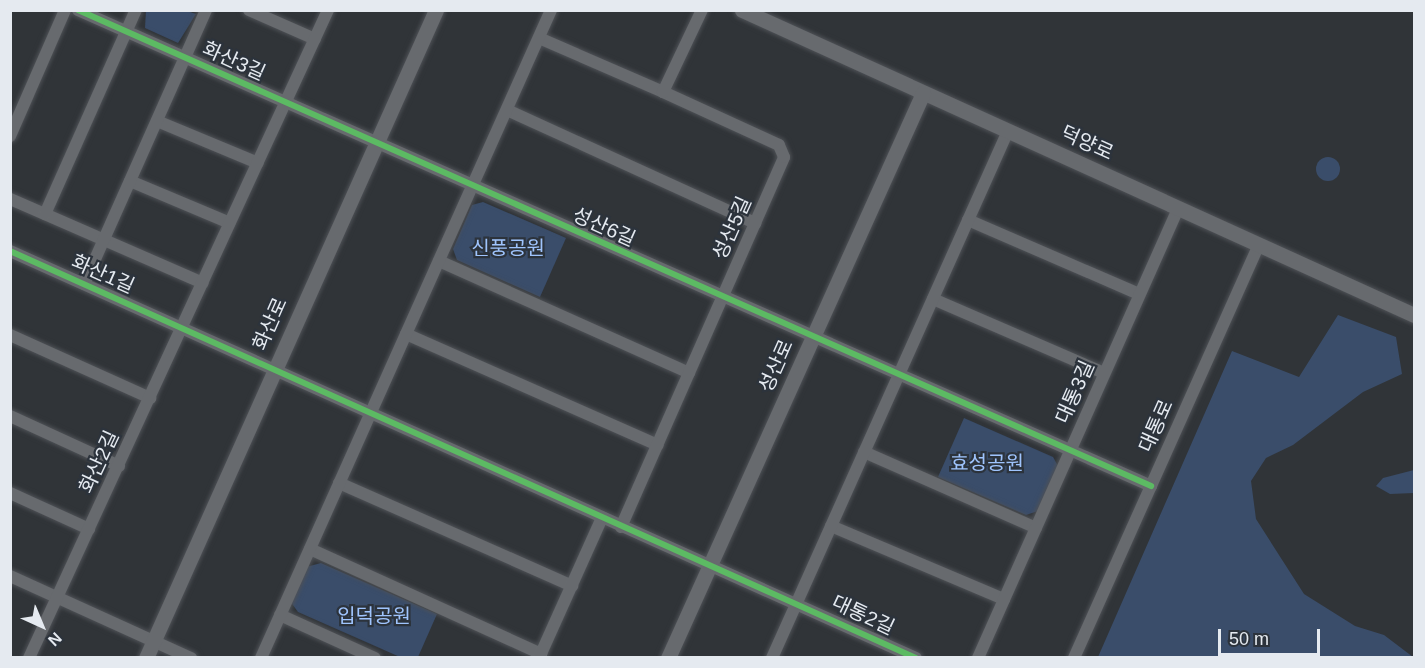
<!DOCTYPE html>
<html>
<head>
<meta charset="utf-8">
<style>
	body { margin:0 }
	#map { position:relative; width:1425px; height:668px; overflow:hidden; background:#303438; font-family:Arial,"Noto Sans KR",sans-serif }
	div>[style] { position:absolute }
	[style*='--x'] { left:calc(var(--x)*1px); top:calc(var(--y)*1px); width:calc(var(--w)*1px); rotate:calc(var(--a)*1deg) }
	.green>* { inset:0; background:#3a4d6a }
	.round { border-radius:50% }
	.roads { filter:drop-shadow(0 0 2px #4e5156) drop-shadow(0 0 2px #4e5156) }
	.minor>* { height:12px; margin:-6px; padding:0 6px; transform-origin:6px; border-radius:6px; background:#676a6e }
	.tertiary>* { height:15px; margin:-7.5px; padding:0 7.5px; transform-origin:7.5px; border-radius:7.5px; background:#676a6e }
	.cycleway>* { height:6px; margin:-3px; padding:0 3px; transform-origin:3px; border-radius:3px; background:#5cba63 }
	span { translate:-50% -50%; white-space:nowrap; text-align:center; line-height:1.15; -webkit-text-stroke:4.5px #2c333c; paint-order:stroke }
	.street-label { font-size:20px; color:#e5eaf0 }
	.park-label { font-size:20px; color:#9fc4fd }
	.frame { position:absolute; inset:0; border:12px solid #e5eaf0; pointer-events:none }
	.north { position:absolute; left:12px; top:596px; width:60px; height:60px; -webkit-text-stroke:4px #2c333c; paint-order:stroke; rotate:136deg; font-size:16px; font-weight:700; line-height:24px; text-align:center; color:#e5eaf0 }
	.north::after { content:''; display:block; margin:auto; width:21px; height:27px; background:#e5eaf0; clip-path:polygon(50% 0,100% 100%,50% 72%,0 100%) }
	.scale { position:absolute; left:1218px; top:629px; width:102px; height:27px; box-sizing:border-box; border:3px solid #e5eaf0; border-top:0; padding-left:8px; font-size:18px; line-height:21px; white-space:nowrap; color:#e5eaf0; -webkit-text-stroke:4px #2c333c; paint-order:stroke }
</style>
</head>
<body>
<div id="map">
	<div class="green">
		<i style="clip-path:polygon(146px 10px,187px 11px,196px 14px,178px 43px,145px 28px)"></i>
		<i class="round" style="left:1316px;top:157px;width:24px;height:24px"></i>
		<i style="clip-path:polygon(483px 202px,566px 238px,540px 297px,457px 260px,453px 249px,472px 205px)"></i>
		<i style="clip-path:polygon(1338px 315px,1396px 337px,1402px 374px,1363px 392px,1293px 445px,1266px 458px,1251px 481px,1256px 519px,1304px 594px,1355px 626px,1384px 635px,1413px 657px,1098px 657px,1232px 351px,1299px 377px)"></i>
		<i style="clip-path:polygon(964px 418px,1053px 457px,1058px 466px,1038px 511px,1026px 515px,938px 477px)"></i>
		<i style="clip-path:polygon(1414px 470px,1414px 493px,1390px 494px,1376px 486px,1383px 478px)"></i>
		<i style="clip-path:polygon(321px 563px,437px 614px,418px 657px,400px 657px,298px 612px,290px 601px,306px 567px)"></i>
	</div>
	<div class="roads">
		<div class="minor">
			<i style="--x:78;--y:10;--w:1174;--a:23.92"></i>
			<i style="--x:249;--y:10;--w:72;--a:23.7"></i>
			<i style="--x:539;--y:38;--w:135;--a:23.5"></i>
			<i style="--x:507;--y:110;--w:273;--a:24.5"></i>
			<i style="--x:157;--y:121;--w:109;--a:22.6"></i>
			<i style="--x:10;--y:136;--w:137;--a:-66.4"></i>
			<i style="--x:130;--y:181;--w:108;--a:22.8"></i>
			<i style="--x:10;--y:199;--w:210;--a:23.5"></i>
			<i style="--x:45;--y:214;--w:223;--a:-66"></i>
			<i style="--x:968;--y:220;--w:186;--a:23.4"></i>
			<i style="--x:10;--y:251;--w:993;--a:24.19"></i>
			<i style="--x:439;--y:261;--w:274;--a:24.1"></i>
			<i style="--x:84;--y:284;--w:300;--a:-66"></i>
			<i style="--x:933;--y:299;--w:186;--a:23.4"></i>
			<i style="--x:406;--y:334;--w:275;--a:23.8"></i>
			<i style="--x:10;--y:335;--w:154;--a:24.2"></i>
			<i style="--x:10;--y:416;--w:120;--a:24.6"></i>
			<i style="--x:864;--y:452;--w:188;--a:23.8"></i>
			<i style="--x:339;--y:483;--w:255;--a:23.8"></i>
			<i style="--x:10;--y:493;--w:87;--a:24.5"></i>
			<i style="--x:831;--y:526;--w:188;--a:22.9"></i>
			<i style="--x:621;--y:527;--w:404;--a:-66.2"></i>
			<i style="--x:784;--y:157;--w:13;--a:-113"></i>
			<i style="--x:779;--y:145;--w:128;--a:-155.4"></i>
			<i style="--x:663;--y:92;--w:91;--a:-64.6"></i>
			<i style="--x:310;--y:549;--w:254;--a:24.4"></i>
			<i style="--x:10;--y:576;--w:199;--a:24.4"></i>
			<i style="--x:280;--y:615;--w:104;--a:24.4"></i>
			<i style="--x:29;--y:658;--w:714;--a:-65.23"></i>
			<i style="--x:261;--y:658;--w:710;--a:-65.89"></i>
			<i style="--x:539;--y:658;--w:154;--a:-65.8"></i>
			<i style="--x:772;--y:658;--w:577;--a:-65.88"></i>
			<i style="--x:978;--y:658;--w:492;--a:-66"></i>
			<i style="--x:1074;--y:658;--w:453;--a:-65.9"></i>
		</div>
		<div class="tertiary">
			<i style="--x:742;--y:10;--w:738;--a:24.41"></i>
			<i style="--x:146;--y:658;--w:710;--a:-65.89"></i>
			<i style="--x:668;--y:658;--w:620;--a:-65.71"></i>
		</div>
	</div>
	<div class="cycleway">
		<i style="--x:78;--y:10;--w:1174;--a:23.92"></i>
		<i style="--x:10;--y:251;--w:993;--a:24.19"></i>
	</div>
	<div class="street-label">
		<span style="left:234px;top:61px;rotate:24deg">화산3길</span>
		<span style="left:1087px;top:143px;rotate:24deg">덕양로</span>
		<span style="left:604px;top:227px;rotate:24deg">성산6길</span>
		<span style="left:732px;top:228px;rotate:-66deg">성산5길</span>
		<span style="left:103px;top:274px;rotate:24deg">화산1길</span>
		<span style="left:270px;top:324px;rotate:-66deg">화산로</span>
		<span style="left:776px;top:366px;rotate:-66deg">성산로</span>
		<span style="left:1075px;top:392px;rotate:-66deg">대통3길</span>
		<span style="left:1156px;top:426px;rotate:-66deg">대통로</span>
		<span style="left:99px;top:462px;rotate:-65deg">화산2길</span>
		<span style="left:863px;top:615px;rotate:25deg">대통2길</span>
	</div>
	<div class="park-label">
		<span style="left:508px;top:248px">신풍공원</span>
		<span style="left:987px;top:463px">효성공원</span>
		<span style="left:374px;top:616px">입덕공원</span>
	</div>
	<div class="frame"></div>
	<div class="north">N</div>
	<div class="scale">50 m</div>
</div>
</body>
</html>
